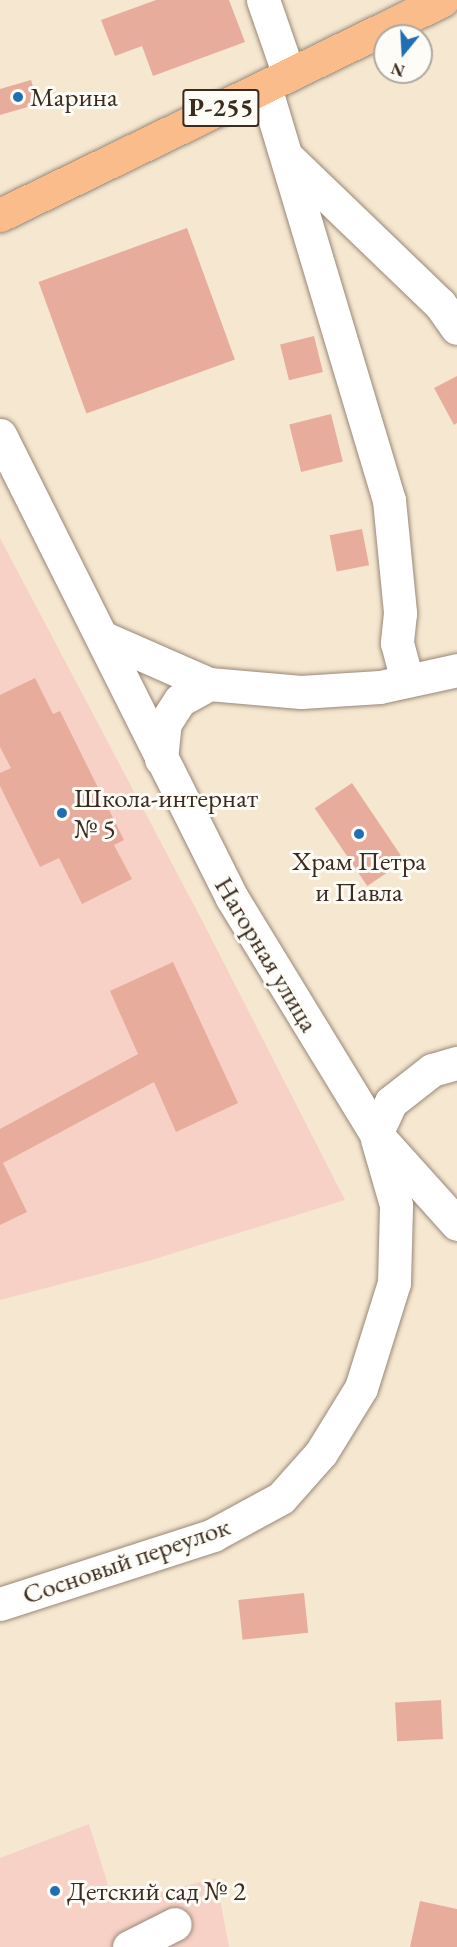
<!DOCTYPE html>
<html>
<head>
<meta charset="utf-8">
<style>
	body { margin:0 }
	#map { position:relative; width:457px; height:1947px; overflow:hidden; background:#f6e7d1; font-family:"EB Garamond",serif }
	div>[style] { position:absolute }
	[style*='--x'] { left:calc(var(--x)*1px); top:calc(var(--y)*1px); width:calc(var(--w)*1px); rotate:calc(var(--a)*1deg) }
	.built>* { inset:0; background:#f7d1c6 }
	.building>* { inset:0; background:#e8ac9d; transform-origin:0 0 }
	.roads { filter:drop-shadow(0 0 2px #988878) drop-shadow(0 0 2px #988878) }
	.minor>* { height:33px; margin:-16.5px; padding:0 16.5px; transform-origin:16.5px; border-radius:16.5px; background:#fff }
	.highway>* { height:33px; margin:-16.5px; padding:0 16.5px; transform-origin:16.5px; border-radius:16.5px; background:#f9bc8a }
	.dots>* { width:16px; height:16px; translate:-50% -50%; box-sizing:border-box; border:3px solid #fdfcf7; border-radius:50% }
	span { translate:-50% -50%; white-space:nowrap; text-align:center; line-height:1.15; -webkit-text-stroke:6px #fdfcf7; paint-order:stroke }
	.shield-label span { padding:2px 4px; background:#fdfcf7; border:2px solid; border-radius:4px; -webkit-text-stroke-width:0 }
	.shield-label { font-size:26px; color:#3b2a1e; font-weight:700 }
	.poi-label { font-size:27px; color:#3b2a1e }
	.left { translate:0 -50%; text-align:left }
	.street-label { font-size:27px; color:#3b2a1e }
	.north { position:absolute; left:373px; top:24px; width:60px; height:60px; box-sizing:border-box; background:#fdfcf7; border:2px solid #afa8a0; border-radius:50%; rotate:198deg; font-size:16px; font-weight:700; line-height:24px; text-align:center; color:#3b2a1e }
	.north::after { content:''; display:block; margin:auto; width:21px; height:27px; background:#1f6fb2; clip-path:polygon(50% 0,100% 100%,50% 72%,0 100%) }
</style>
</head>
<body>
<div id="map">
	<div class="built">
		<i style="clip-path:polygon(0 538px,205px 926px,345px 1200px,145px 1262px,0 1300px)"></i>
		<i style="clip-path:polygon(89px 1824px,114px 1904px,216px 1878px,229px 1947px,0 1947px,0 1858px)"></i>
	</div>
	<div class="building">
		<i style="clip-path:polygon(156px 0,229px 0,245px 42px,153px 76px,142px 46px,115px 56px,101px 20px)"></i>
		<i style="clip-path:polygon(31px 80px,38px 104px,0 115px,0 89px)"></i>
		<i style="left:187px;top:228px;width:140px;height:158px;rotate:70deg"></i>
		<i style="left:314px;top:336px;width:37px;height:35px;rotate:76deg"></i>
		<i style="clip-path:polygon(457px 376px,457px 423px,454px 425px,434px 388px)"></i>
		<i style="left:331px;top:414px;width:49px;height:43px;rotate:76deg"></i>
		<i style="left:362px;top:529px;width:37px;height:33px;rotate:79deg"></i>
		<i style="clip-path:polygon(35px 678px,53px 714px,60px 711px,124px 840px,114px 845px,132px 879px,82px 904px,59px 858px,40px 867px,0 786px,0 773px,11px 768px,0 747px,0 695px)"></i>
		<i style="left:352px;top:783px;width:94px;height:45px;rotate:56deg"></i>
		<i style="clip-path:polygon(173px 962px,238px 1103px,176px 1132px,154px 1082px,3px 1163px,27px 1212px,0 1225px,0 1129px,138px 1054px,110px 991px)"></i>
		<i style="left:304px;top:1593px;width:40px;height:66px;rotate:84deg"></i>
		<i style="left:441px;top:1700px;width:39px;height:46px;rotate:87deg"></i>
		<i style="clip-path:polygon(420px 1901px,457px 1909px,457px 1947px,410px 1947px)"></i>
	</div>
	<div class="roads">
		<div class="minor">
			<i style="--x:263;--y:0;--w:79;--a:70.9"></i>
			<i style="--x:265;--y:87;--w:431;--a:73.3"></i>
			<i style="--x:389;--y:500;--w:114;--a:84.4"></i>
			<i style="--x:400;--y:613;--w:30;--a:96"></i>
			<i style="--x:397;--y:643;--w:38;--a:75"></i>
			<i style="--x:287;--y:157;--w:212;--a:43.9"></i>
			<i style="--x:440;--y:304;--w:29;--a:55"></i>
			<i style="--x:0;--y:435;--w:518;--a:63.39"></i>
			<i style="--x:232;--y:898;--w:276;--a:58.6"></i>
			<i style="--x:376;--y:1134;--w:121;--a:48"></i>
			<i style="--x:102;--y:637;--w:117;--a:23.7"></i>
			<i style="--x:209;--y:684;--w:92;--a:5"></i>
			<i style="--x:301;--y:692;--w:79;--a:-3.6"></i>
			<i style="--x:380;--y:687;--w:79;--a:-12.4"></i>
			<i style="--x:161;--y:759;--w:36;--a:-84"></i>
			<i style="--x:165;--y:723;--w:27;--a:-57"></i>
			<i style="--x:180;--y:700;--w:33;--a:-29"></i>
			<i style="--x:376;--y:1134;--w:35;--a:-65"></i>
			<i style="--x:391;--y:1102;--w:52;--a:-38"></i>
			<i style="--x:432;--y:1070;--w:26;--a:-16"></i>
			<i style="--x:0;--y:1604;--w:224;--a:-17.9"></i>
			<i style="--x:213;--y:1535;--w:77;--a:-28.6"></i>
			<i style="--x:281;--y:1498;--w:60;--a:-48.4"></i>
			<i style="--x:321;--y:1453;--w:76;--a:-58.4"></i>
			<i style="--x:361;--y:1388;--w:110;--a:-72.6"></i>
			<i style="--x:394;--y:1283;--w:78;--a:-88.5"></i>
			<i style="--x:396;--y:1205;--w:69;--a:-106.1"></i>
			<i style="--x:129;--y:1947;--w:51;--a:-26.6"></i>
		</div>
		<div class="highway">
			<i style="--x:0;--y:215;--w:492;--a:-25.9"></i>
		</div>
	</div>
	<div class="dots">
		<i style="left:18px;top:97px;background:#1f6fb2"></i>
		<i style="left:62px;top:813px;background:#1f6fb2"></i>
		<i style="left:359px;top:834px;background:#1f6fb2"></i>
		<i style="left:55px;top:1891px;background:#1f6fb2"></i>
	</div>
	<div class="shield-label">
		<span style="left:221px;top:108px">Р-255</span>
	</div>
	<div class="poi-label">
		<span class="left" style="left:30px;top:97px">Марина</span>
		<span class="left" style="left:74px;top:813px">Школа-интернат<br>№ 5</span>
		<span style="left:359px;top:876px">Храм Петра<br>и Павла</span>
		<span class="left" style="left:67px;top:1891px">Детский сад № 2</span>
	</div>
	<div class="street-label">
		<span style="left:267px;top:954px;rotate:59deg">Нагорная улица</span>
		<span style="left:126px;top:1560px;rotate:-19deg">Сосновый переулок</span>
	</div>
	<div class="north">N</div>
</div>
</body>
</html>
